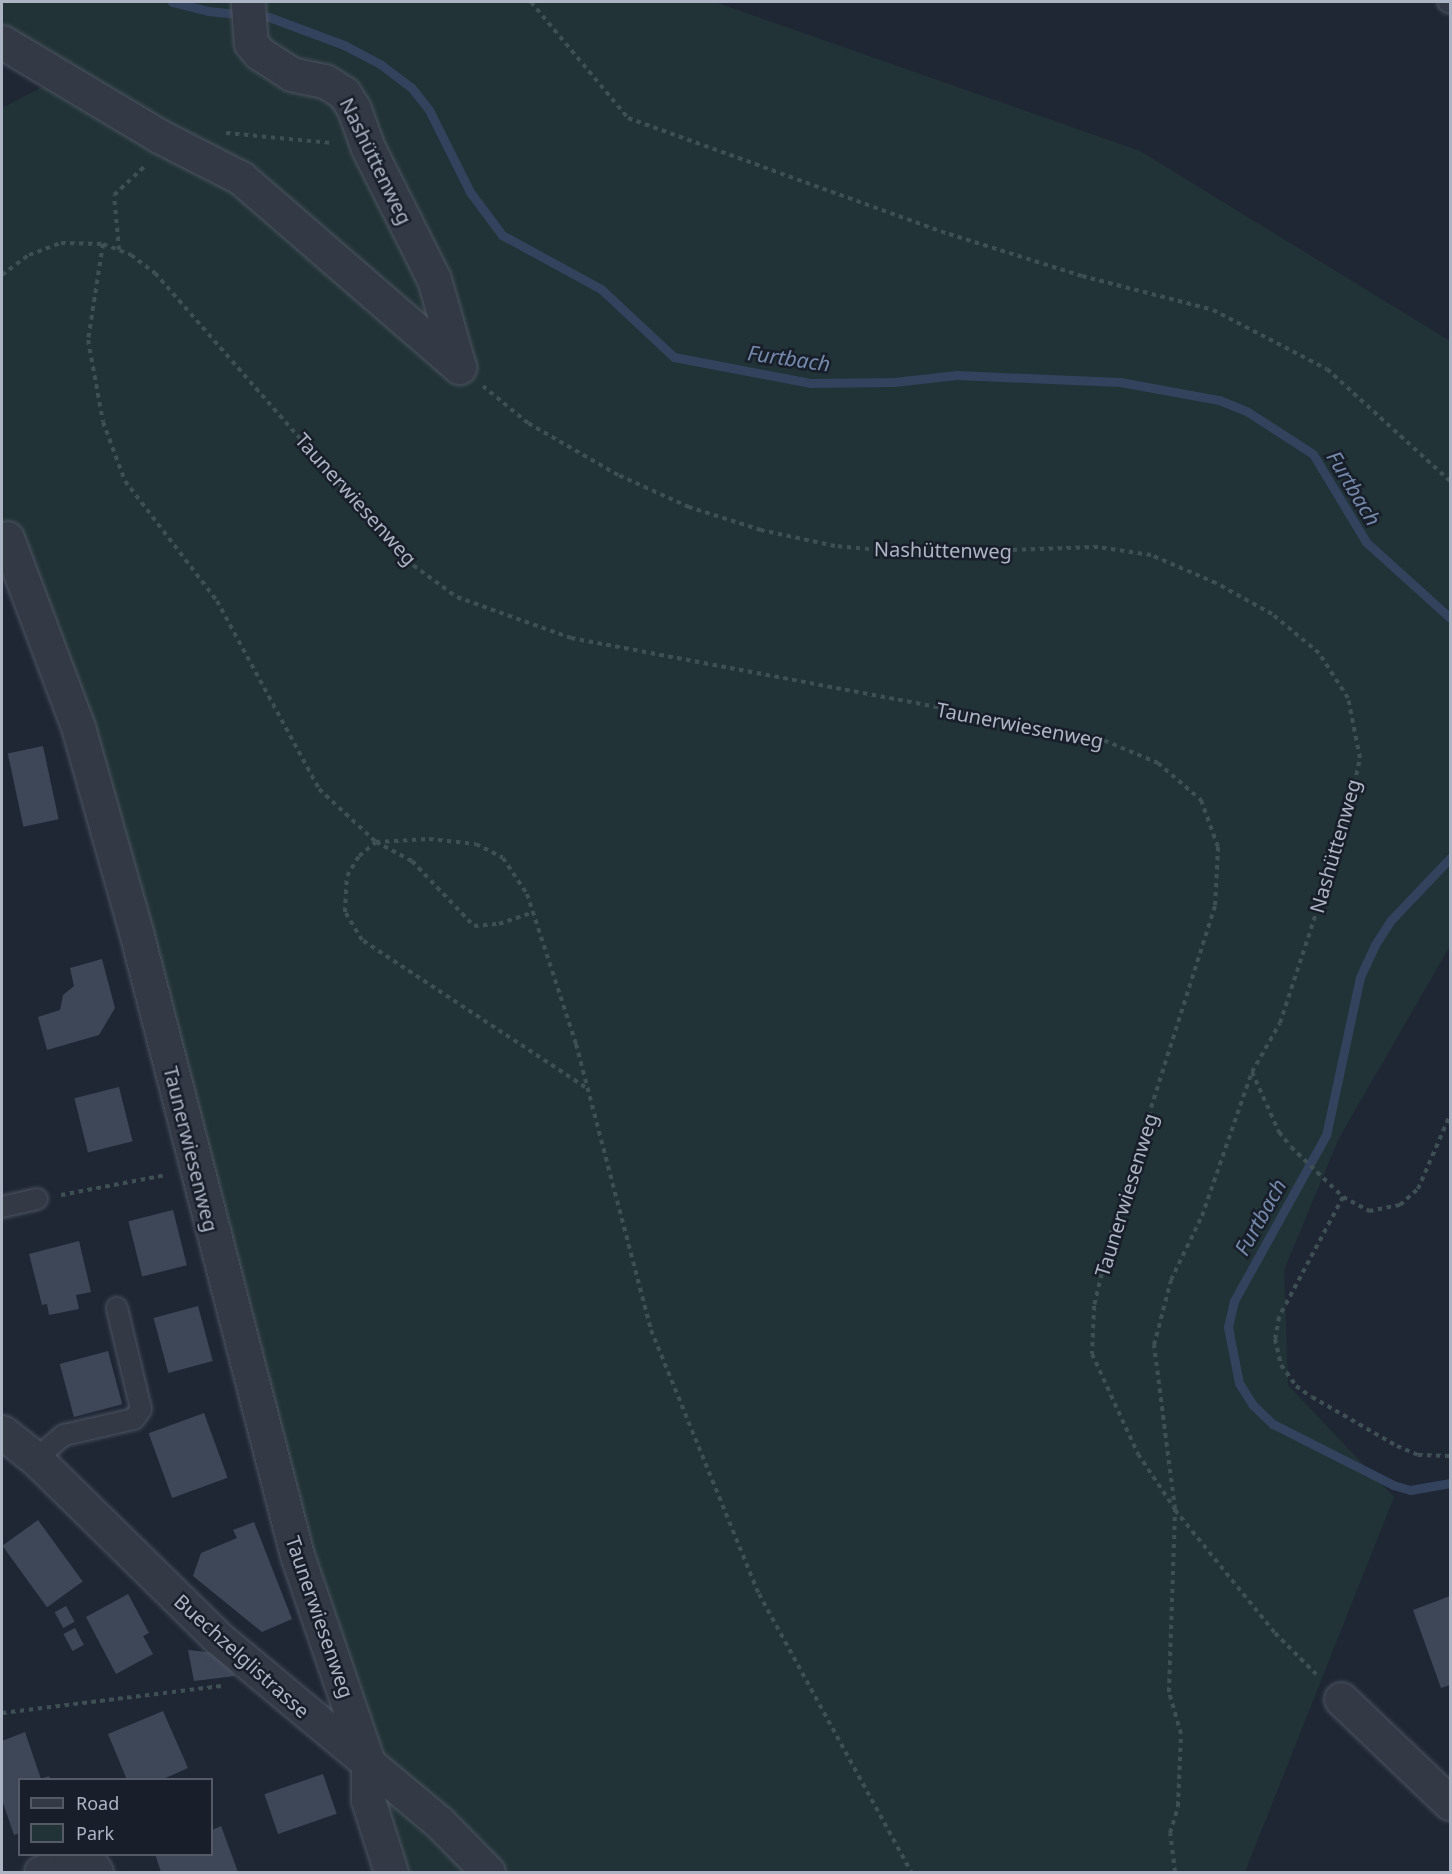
<!DOCTYPE html>
<html>
<head>
<meta charset="utf-8">
<style>
	body { margin:0 }
	#map { position:relative; width:1452px; height:1874px; overflow:hidden; background:#1f2735; font-family:"Noto Sans",sans-serif }
	div>[style] { position:absolute }
	[style*='--x'] { left:calc(var(--x)*1px); top:calc(var(--y)*1px); width:calc(var(--w)*1px); rotate:calc(var(--a)*1deg) }
	.green>* { inset:0; background:#213336 }
	.stream>* { height:9px; margin:-4.5px; padding:0 4.5px; transform-origin:4.5px; border-radius:4.5px; background:#33425d }
	.building>* { inset:0; background:#3d4758; transform-origin:0 0 }
	.path>* { height:4px; margin-top:-2px; transform-origin:0; background:repeating-linear-gradient(90deg,#3f5054 0 4.5px,transparent 0 9px) }
	.roads { filter:drop-shadow(0 0 2px #4d5461) drop-shadow(0 0 2px #4d5461) }
	.lane>* { height:20px; margin:-10px; padding:0 10px; transform-origin:10px; border-radius:10px; background:#333a46 }
	.street>* { height:33px; margin:-16.5px; padding:0 16.5px; transform-origin:16.5px; border-radius:16.5px; background:#333a46 }
	span { translate:-50% -50%; white-space:nowrap; text-align:center; line-height:1.15; -webkit-text-stroke:5px #181f2a; paint-order:stroke }
	.street-label { font-size:20px; color:#adb4c3 }
	.water-label { font-size:21px; color:#7589ab; font-style:italic }
	.frame { position:absolute; inset:0; border:3px solid #adb4c3; pointer-events:none }
	.legend { position:absolute; left:18px; top:1778px; width:195px; height:78px; box-sizing:border-box; background:#181f2a; border:2px solid #545b67; margin:0; padding:8px 10px; list-style:none; font-size:18px; color:#adb4c3 }
	.legend li { display:flex; align-items:center; gap:12px; height:30px }
	.legend b { width:30px; border:2px solid #545b67 }
</style>
</head>
<body>
<div id="map">
	<div class="green">
		<i style="clip-path:polygon(2px 2px,715px 2px,1140px 151px,1450px 341px,1450px 946px,1339px 1138px,1284px 1270px,1288px 1385px,1394px 1497px,1245px 1872px,391px 1872px,196px 1169px,2px 524px,2px 108px,60px 78px,2px 41px)"></i>
	</div>
	<div class="stream">
		<i style="--x:172;--y:2;--w:37;--a:14"></i>
		<i style="--x:208;--y:11;--w:61;--a:5.6"></i>
		<i style="--x:269;--y:17;--w:80;--a:20.5"></i>
		<i style="--x:344;--y:45;--w:41;--a:27.8"></i>
		<i style="--x:380;--y:64;--w:39;--a:37"></i>
		<i style="--x:411;--y:87;--w:29;--a:52"></i>
		<i style="--x:429;--y:110;--w:92;--a:63.4"></i>
		<i style="--x:470;--y:192;--w:54;--a:53.3"></i>
		<i style="--x:502;--y:235;--w:113;--a:28.6"></i>
		<i style="--x:601;--y:289;--w:100;--a:43"></i>
		<i style="--x:674;--y:357;--w:138;--a:10.8"></i>
		<i style="--x:810;--y:383;--w:84;--a:-0.7"></i>
		<i style="--x:894;--y:382;--w:63;--a:-6.3"></i>
		<i style="--x:957;--y:375;--w:163;--a:2.5"></i>
		<i style="--x:1120;--y:382;--w:101;--a:10.3"></i>
		<i style="--x:1219;--y:400;--w:31;--a:22"></i>
		<i style="--x:1248;--y:412;--w:77;--a:32.9"></i>
		<i style="--x:1313;--y:454;--w:103;--a:58.9"></i>
		<i style="--x:1366;--y:542;--w:113;--a:42.1"></i>
		<i style="--x:1450;--y:858;--w:86;--a:133.6"></i>
		<i style="--x:1391;--y:920;--w:30;--a:123"></i>
		<i style="--x:1375;--y:945;--w:35;--a:115"></i>
		<i style="--x:1360;--y:977;--w:162;--a:102.1"></i>
		<i style="--x:1326;--y:1135;--w:190;--a:119"></i>
		<i style="--x:1234;--y:1301;--w:27;--a:103"></i>
		<i style="--x:1228;--y:1327;--w:57;--a:78.9"></i>
		<i style="--x:1239;--y:1383;--w:25;--a:58"></i>
		<i style="--x:1252;--y:1404;--w:29;--a:44"></i>
		<i style="--x:1273;--y:1424;--w:135;--a:26.9"></i>
		<i style="--x:1393;--y:1485;--w:18;--a:16"></i>
		<i style="--x:1410;--y:1490;--w:41;--a:-9.9"></i>
	</div>
	<div class="building">
		<i style="left:43px;top:746px;width:75px;height:36px;rotate:78deg"></i>
		<i style="clip-path:polygon(102px 959px,115px 1008px,99px 1035px,47px 1050px,38px 1017px,60px 1010px,63px 995px,74px 986px,70px 968px)"></i>
		<i style="left:119px;top:1087px;width:56px;height:46px;rotate:76deg"></i>
		<i style="left:173px;top:1210px;width:57px;height:46px;rotate:76deg"></i>
		<i style="clip-path:polygon(79px 1241px,91px 1292px,76px 1295px,79px 1309px,49px 1315px,47px 1304px,42px 1305px,29px 1254px)"></i>
		<i style="left:198px;top:1306px;width:57px;height:46px;rotate:75deg"></i>
		<i style="left:108px;top:1351px;width:55px;height:50px;rotate:75deg"></i>
		<i style="left:204px;top:1413px;width:69px;height:59px;rotate:70deg"></i>
		<i style="left:38px;top:1520px;width:76px;height:44px;rotate:54deg"></i>
		<i style="clip-path:polygon(254px 1522px,292px 1619px,262px 1632px,193px 1576px,201px 1553px,237px 1538px,233px 1530px)"></i>
		<i style="clip-path:polygon(128px 1594px,149px 1633px,143px 1636px,153px 1654px,116px 1674px,86px 1617px)"></i>
		<i style="clip-path:polygon(1450px 1596px,1450px 1685px,1441px 1688px,1413px 1610px)"></i>
		<i style="left:66px;top:1606px;width:18px;height:13px;rotate:61deg"></i>
		<i style="left:75px;top:1628px;width:19px;height:13px;rotate:62deg"></i>
		<i style="clip-path:polygon(188px 1650px,217px 1653px,235px 1676px,194px 1681px)"></i>
		<i style="clip-path:polygon(163px 1711px,188px 1768px,161px 1780px,127px 1780px,108px 1734px)"></i>
		<i style="clip-path:polygon(25px 1732px,41px 1779px,49px 1776px,50px 1780px,20px 1780px,20px 1833px,14px 1835px,2px 1800px,2px 1741px)"></i>
		<i style="left:323px;top:1774px;width:42px;height:62px;rotate:71deg"></i>
		<i style="clip-path:polygon(221px 1826px,238px 1872px,161px 1872px,155px 1854px,212px 1854px,212px 1830px)"></i>
	</div>
	<div class="path">
		<i style="--x:531;--y:2;--w:151;--a:50.1"></i>
		<i style="--x:628;--y:118;--w:341;--a:19.9"></i>
		<i style="--x:949;--y:234;--w:139;--a:17.5"></i>
		<i style="--x:1082;--y:276;--w:135;--a:14.5"></i>
		<i style="--x:1213;--y:310;--w:128;--a:27.4"></i>
		<i style="--x:1327;--y:369;--w:166;--a:42.3"></i>
		<i style="--x:226;--y:133;--w:105;--a:5.4"></i>
		<i style="--x:103;--y:244;--w:97;--a:98.9"></i>
		<i style="--x:88;--y:340;--w:83;--a:79.6"></i>
		<i style="--x:103;--y:422;--w:63;--a:69.6"></i>
		<i style="--x:125;--y:481;--w:151;--a:52.5"></i>
		<i style="--x:217;--y:601;--w:214;--a:61.5"></i>
		<i style="--x:319;--y:789;--w:78;--a:42.9"></i>
		<i style="--x:376;--y:842;--w:41;--a:27.8"></i>
		<i style="--x:412;--y:861;--w:90;--a:46.4"></i>
		<i style="--x:474;--y:926;--w:25;--a:-5"></i>
		<i style="--x:499;--y:924;--w:36;--a:-19"></i>
		<i style="--x:119;--y:250;--w:55;--a:-95.2"></i>
		<i style="--x:114;--y:195;--w:42;--a:-43.1"></i>
		<i style="--x:2;--y:275;--w:34;--a:-37"></i>
		<i style="--x:29;--y:255;--w:34;--a:-21"></i>
		<i style="--x:61;--y:243;--w:42;--a:1.4"></i>
		<i style="--x:103;--y:244;--w:30;--a:21"></i>
		<i style="--x:131;--y:255;--w:30;--a:37"></i>
		<i style="--x:155;--y:273;--w:381;--a:48.8"></i>
		<i style="--x:406;--y:560;--w:63;--a:36"></i>
		<i style="--x:457;--y:597;--w:121;--a:19.8"></i>
		<i style="--x:571;--y:638;--w:534;--a:10.68"></i>
		<i style="--x:1096;--y:737;--w:67;--a:22.8"></i>
		<i style="--x:1158;--y:763;--w:57;--a:40.7"></i>
		<i style="--x:1201;--y:800;--w:50;--a:70.1"></i>
		<i style="--x:1218;--y:847;--w:59;--a:92.9"></i>
		<i style="--x:1215;--y:906;--w:340;--a:107.6"></i>
		<i style="--x:1112;--y:1230;--w:78;--a:103.3"></i>
		<i style="--x:1094;--y:1306;--w:48;--a:92.4"></i>
		<i style="--x:1092;--y:1354;--w:110;--a:65.3"></i>
		<i style="--x:1138;--y:1454;--w:66;--a:56.1"></i>
		<i style="--x:1175;--y:1509;--w:165;--a:-97.3"></i>
		<i style="--x:1154;--y:1345;--w:67;--a:-75.3"></i>
		<i style="--x:1171;--y:1280;--w:71;--a:-64.2"></i>
		<i style="--x:1202;--y:1216;--w:152;--a:-70.9"></i>
		<i style="--x:1252;--y:1072;--w:56;--a:-60.3"></i>
		<i style="--x:1280;--y:1023;--w:215;--a:-71.8"></i>
		<i style="--x:1347;--y:819;--w:62;--a:-78"></i>
		<i style="--x:1360;--y:758;--w:61;--a:-101.3"></i>
		<i style="--x:1348;--y:698;--w:54;--a:-122.8"></i>
		<i style="--x:1319;--y:653;--w:61;--a:-140.3"></i>
		<i style="--x:1272;--y:614;--w:64;--a:-151"></i>
		<i style="--x:1216;--y:583;--w:71;--a:-156.7"></i>
		<i style="--x:1151;--y:555;--w:54;--a:-171.4"></i>
		<i style="--x:1098;--y:547;--w:184;--a:178.1"></i>
		<i style="--x:914;--y:553;--w:79;--a:-174.9"></i>
		<i style="--x:835;--y:546;--w:76;--a:-167.8"></i>
		<i style="--x:761;--y:530;--w:76;--a:-162.3"></i>
		<i style="--x:689;--y:507;--w:78;--a:-155.7"></i>
		<i style="--x:618;--y:475;--w:104;--a:-150"></i>
		<i style="--x:528;--y:423;--w:58;--a:-140.6"></i>
		<i style="--x:1252;--y:1072;--w:66;--a:65.8"></i>
		<i style="--x:1279;--y:1132;--w:19;--a:51"></i>
		<i style="--x:1291;--y:1147;--w:72;--a:43.9"></i>
		<i style="--x:1343;--y:1197;--w:30;--a:28"></i>
		<i style="--x:1369;--y:1211;--w:32;--a:-11"></i>
		<i style="--x:1400;--y:1205;--w:24;--a:-42"></i>
		<i style="--x:1418;--y:1189;--w:81;--a:-66.6"></i>
		<i style="--x:585;--y:1087;--w:267;--a:-146.6"></i>
		<i style="--x:362;--y:940;--w:33;--a:-121"></i>
		<i style="--x:345;--y:912;--w:36;--a:-87"></i>
		<i style="--x:347;--y:876;--w:23;--a:-59"></i>
		<i style="--x:359;--y:856;--w:22;--a:-39"></i>
		<i style="--x:376;--y:842;--w:53;--a:-3.2"></i>
		<i style="--x:429;--y:839;--w:47;--a:6.1"></i>
		<i style="--x:476;--y:844;--w:30;--a:27"></i>
		<i style="--x:503;--y:858;--w:43;--a:56.3"></i>
		<i style="--x:527;--y:894;--w:158;--a:71.9"></i>
		<i style="--x:576;--y:1044;--w:296;--a:75.3"></i>
		<i style="--x:651;--y:1330;--w:285;--a:67.8"></i>
		<i style="--x:759;--y:1594;--w:317;--a:61.3"></i>
		<i style="--x:61;--y:1195;--w:107;--a:-10.8"></i>
		<i style="--x:1343;--y:1197;--w:136;--a:118.1"></i>
		<i style="--x:1279;--y:1317;--w:22;--a:100"></i>
		<i style="--x:1275;--y:1339;--w:27;--a:77"></i>
		<i style="--x:1281;--y:1365;--w:26;--a:54"></i>
		<i style="--x:1296;--y:1386;--w:19;--a:35"></i>
		<i style="--x:1312;--y:1397;--w:98;--a:30"></i>
		<i style="--x:1397;--y:1446;--w:23;--a:23"></i>
		<i style="--x:1418;--y:1455;--w:32;--a:2"></i>
		<i style="--x:1175;--y:1510;--w:159;--a:50.9"></i>
		<i style="--x:1275;--y:1633;--w:62;--a:45"></i>
		<i style="--x:2;--y:1713;--w:223;--a:-7"></i>
		<i style="--x:1175;--y:1872;--w:39;--a:-97"></i>
		<i style="--x:1170;--y:1833;--w:28;--a:-73"></i>
		<i style="--x:1178;--y:1806;--w:72;--a:-87.6"></i>
		<i style="--x:1181;--y:1734;--w:44;--a:-105.9"></i>
		<i style="--x:1169;--y:1692;--w:183;--a:-88.1"></i>
	</div>
	<div class="roads">
		<div class="lane">
			<i style="--x:1448;--y:2;--w:2;--a:27"></i>
			<i style="--x:2;--y:1207;--w:36;--a:-13"></i>
			<i style="--x:36;--y:1459;--w:37;--a:-41"></i>
			<i style="--x:64;--y:1435;--w:72;--a:-12.9"></i>
			<i style="--x:134;--y:1419;--w:12;--a:-55"></i>
			<i style="--x:141;--y:1409;--w:104;--a:-103.4"></i>
		</div>
		<div class="street">
			<i style="--x:248;--y:4;--w:39;--a:86"></i>
			<i style="--x:251;--y:43;--w:13;--a:51"></i>
			<i style="--x:259;--y:53;--w:38;--a:33"></i>
			<i style="--x:291;--y:74;--w:35;--a:12"></i>
			<i style="--x:325;--y:81;--w:22;--a:32"></i>
			<i style="--x:344;--y:93;--w:19;--a:58"></i>
			<i style="--x:354;--y:109;--w:41;--a:70.3"></i>
			<i style="--x:368;--y:148;--w:147;--a:63.3"></i>
			<i style="--x:434;--y:279;--w:91;--a:74.1"></i>
			<i style="--x:2;--y:42;--w:183;--a:30.9"></i>
			<i style="--x:159;--y:136;--w:92;--a:27.1"></i>
			<i style="--x:241;--y:178;--w:289;--a:40.9"></i>
			<i style="--x:7;--y:538;--w:202;--a:69.4"></i>
			<i style="--x:78;--y:727;--w:213;--a:74.2"></i>
			<i style="--x:136;--y:932;--w:643;--a:75.51"></i>
			<i style="--x:297;--y:1555;--w:219;--a:71.1"></i>
			<i style="--x:368;--y:1762;--w:38;--a:90"></i>
			<i style="--x:368;--y:1800;--w:76;--a:72.3"></i>
			<i style="--x:2;--y:1432;--w:43;--a:38.5"></i>
			<i style="--x:36;--y:1459;--w:254;--a:44.5"></i>
			<i style="--x:217;--y:1637;--w:289;--a:39.8"></i>
			<i style="--x:439;--y:1822;--w:70;--a:45.6"></i>
			<i style="--x:1341;--y:1699;--w:151;--a:43.7"></i>
			<i style="--x:41;--y:1872;--w:31;--a:-19"></i>
			<i style="--x:70;--y:1862;--w:22;--a:10"></i>
			<i style="--x:92;--y:1866;--w:7;--a:56"></i>
		</div>
	</div>
	<div class="street-label">
		<span style="left:376px;top:161px;rotate:64deg">Nashüttenweg</span>
		<span style="left:356px;top:499px;rotate:48deg">Taunerwiesenweg</span>
		<span style="left:943px;top:550px;rotate:1deg">Nashüttenweg</span>
		<span style="left:1020px;top:725px;rotate:11deg">Taunerwiesenweg</span>
		<span style="left:1335px;top:846px;rotate:-74deg">Nashüttenweg</span>
		<span style="left:191px;top:1149px;rotate:76deg">Taunerwiesenweg</span>
		<span style="left:1126px;top:1195px;rotate:-73deg">Taunerwiesenweg</span>
		<span style="left:320px;top:1617px;rotate:71deg">Taunerwiesenweg</span>
		<span style="left:242px;top:1656px;rotate:42deg">Buechzelglistrasse</span>
	</div>
	<div class="water-label">
		<span style="left:789px;top:358px;rotate:8deg">Furtbach</span>
		<span style="left:1354px;top:488px;rotate:59deg">Furtbach</span>
		<span style="left:1260px;top:1217px;rotate:-61deg">Furtbach</span>
	</div>
	<div class="frame"></div>
	<ul class="legend">
	<li><b style="height:8px;background:#333a46"></b>Road</li>
	<li><b style="height:16px;background:#213336"></b>Park</li>
	</ul>
</div>
</body>
</html>
